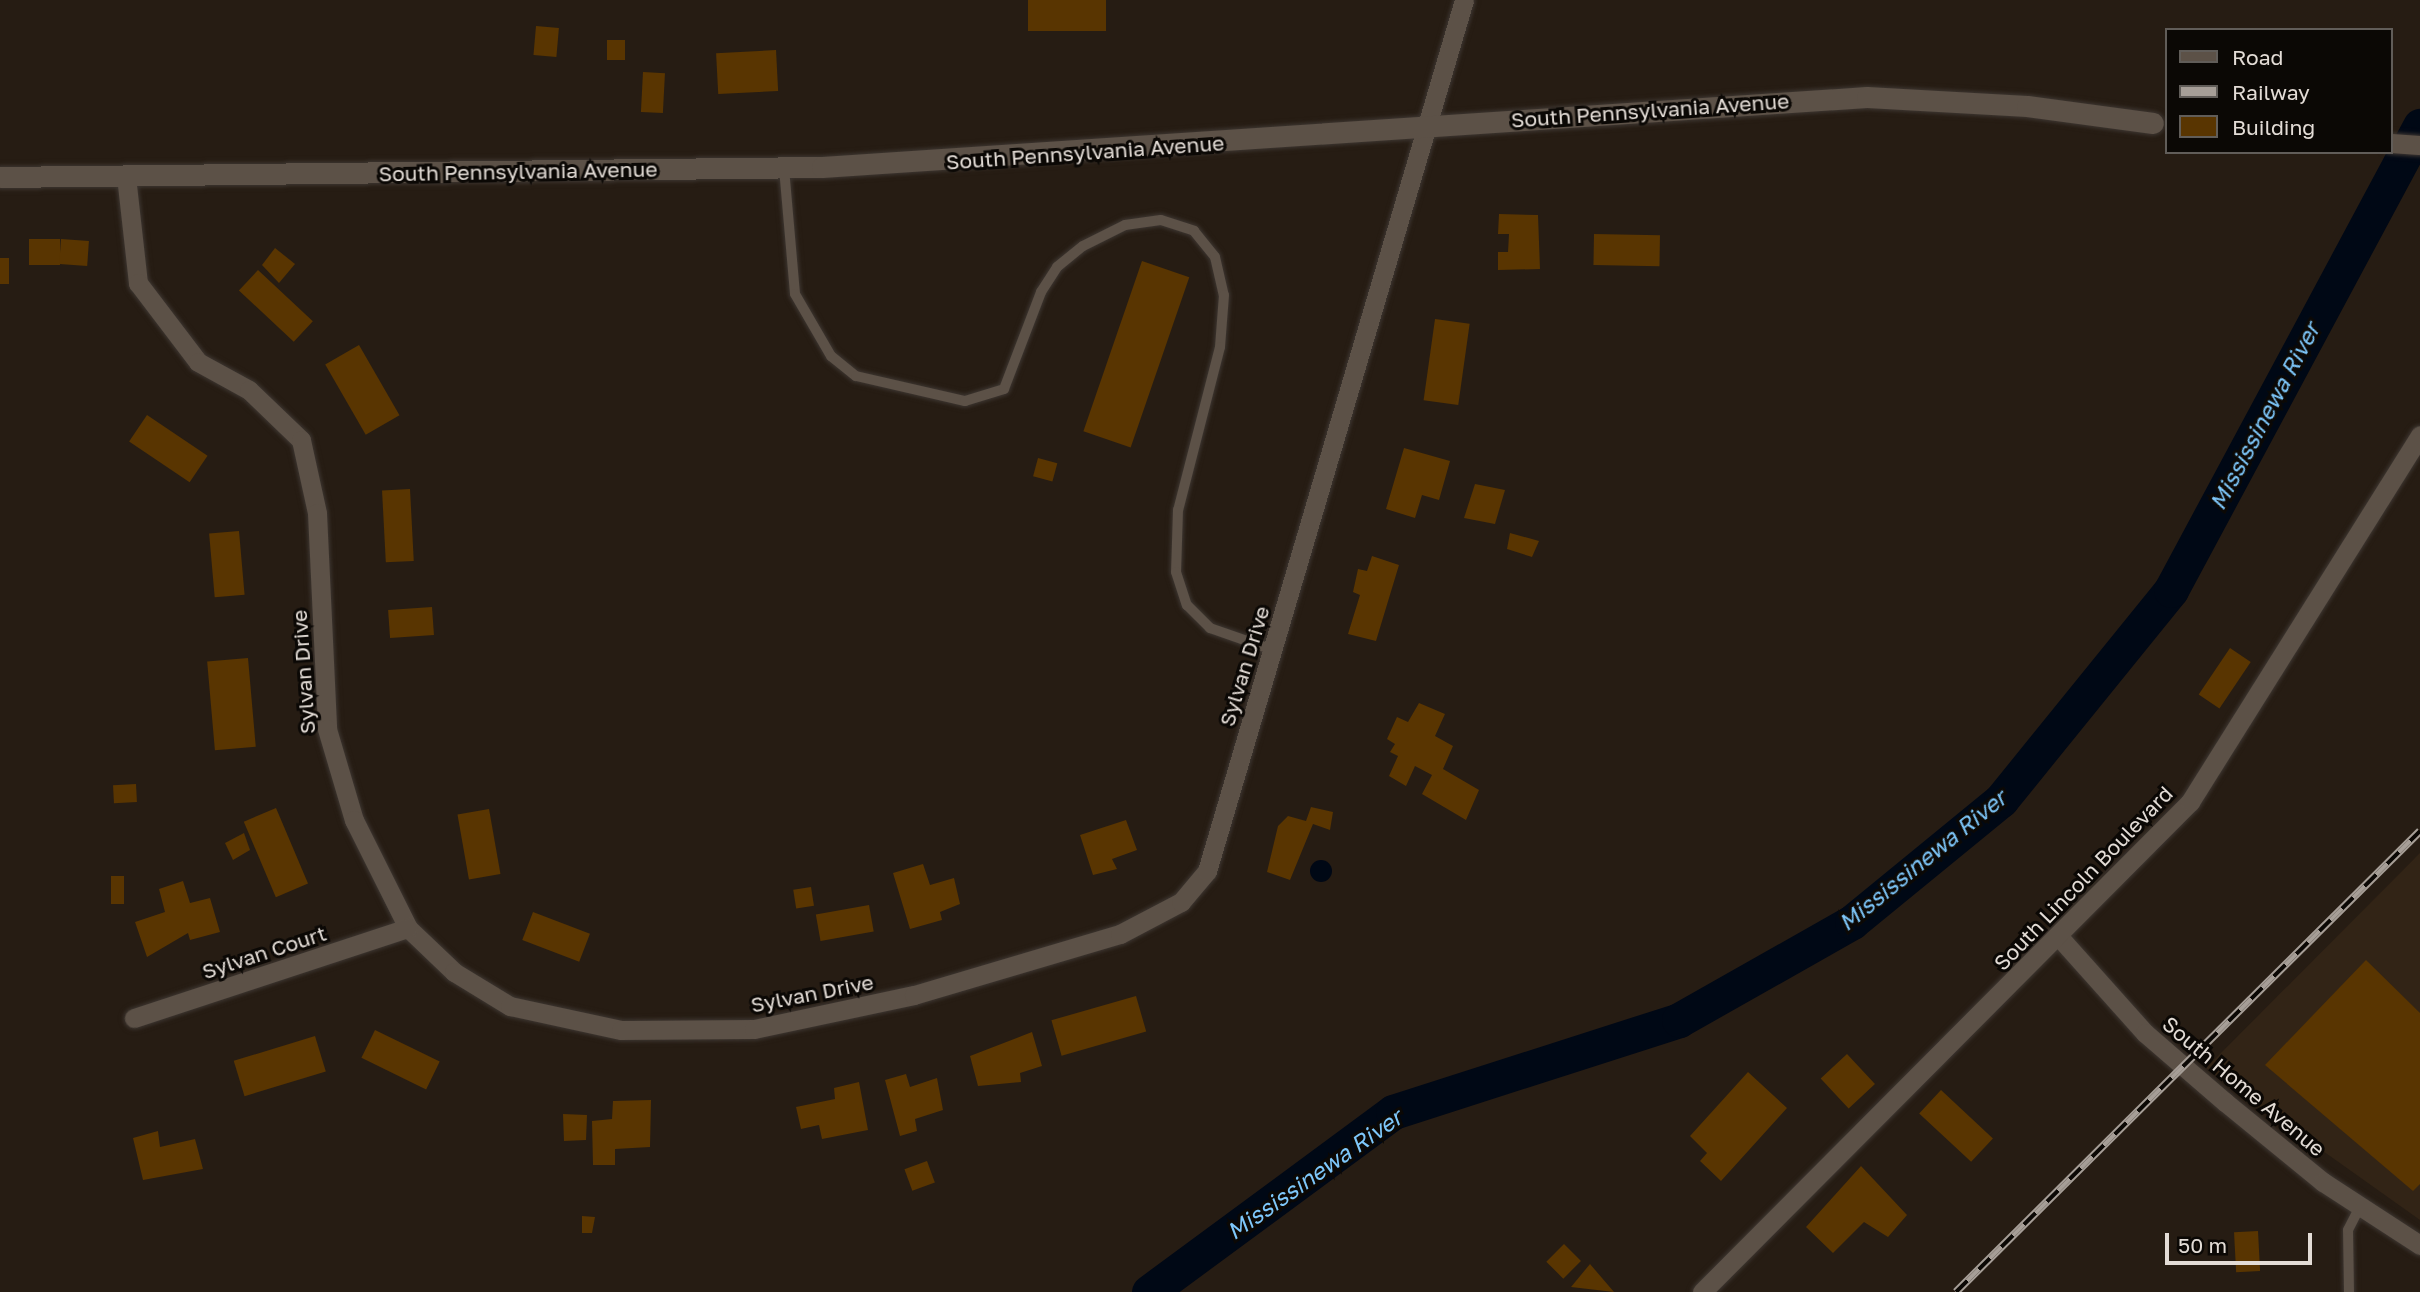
<!DOCTYPE html>
<html>
<head>
<meta charset="utf-8">
<style>
	body { margin:0 }
	#map { position:relative; width:2420px; height:1292px; overflow:hidden; background:#261c13; font-family:"Golos Text",sans-serif }
	div>[style] { position:absolute }
	[style*='--x'] { left:calc(var(--x)*1px); top:calc(var(--y)*1px); width:calc(var(--w)*1px); rotate:calc(var(--a)*1deg) }
	.built>* { inset:0; background:#322416 }
	.water>* { inset:0; background:#000815 }
	.round { border-radius:50% }
	.river>* { height:35px; margin:-17.5px; padding:0 17.5px; transform-origin:17.5px; border-radius:17.5px; background:#000815 }
	.building>* { inset:0; background:#593501; transform-origin:0 0 }
	.roads { filter:drop-shadow(0 0 2px #3d3631) drop-shadow(0 0 2px #3d3631) }
	.service>* { height:10px; margin:-5px; padding:0 5px; transform-origin:5px; border-radius:5px; background:#5c5147 }
	.minor>* { height:19px; margin:-9.5px; padding:0 9.5px; transform-origin:9.5px; border-radius:9.5px; background:#5c5147 }
	.tertiary>* { height:21px; margin:-10.5px; padding:0 10.5px; transform-origin:10.5px; border-radius:10.5px; background:#5c5147 }
	.rail>* { height:8px; margin-top:-4px; transform-origin:0; background:repeating-linear-gradient(90deg,#0b0805 0 16px,#a69e97 0 32px); box-sizing:border-box; border-block:2px solid #a69e97 }
	span { translate:-50% -50%; white-space:nowrap; text-align:center; line-height:1.15; -webkit-text-stroke:6px #0b0805; paint-order:stroke }
	.street-label { font-size:21px; color:#e3dcd6 }
	.water-label { font-size:23px; color:#7ec7fa; font-style:italic }
	.legend { position:absolute; left:2165px; top:28px; width:228px; height:126px; box-sizing:border-box; background:#0b0805; border:2px solid #615d59; margin:0; padding:9px 12px; list-style:none; font-size:21px; color:#e3dcd6 }
	.legend li { display:flex; align-items:center; gap:14px; height:35px }
	.legend b { width:35px; border:2px solid #615d59 }
	.scale { position:absolute; left:2165px; top:1233px; width:147px; height:32px; box-sizing:border-box; border:4px solid #e3dcd6; border-top:0; padding-left:9px; font-size:21px; line-height:24px; white-space:nowrap; color:#e3dcd6; -webkit-text-stroke:5px #0b0805; paint-order:stroke }
</style>
</head>
<body>
<div id="map">
	<div class="built">
		<i style="clip-path:polygon(2420px 853px,2420px 1220px,2206px 1068px)"></i>
	</div>
	<div class="water">
		<i class="round" style="left:1310px;top:860px;width:22px;height:22px"></i>
	</div>
	<div class="river">
		<i style="--x:1149;--y:1292;--w:303;--a:-36.4"></i>
		<i style="--x:1393;--y:1112;--w:300;--a:-17.8"></i>
		<i style="--x:1679;--y:1020;--w:199;--a:-29.5"></i>
		<i style="--x:1852;--y:922;--w:193;--a:-39.3"></i>
		<i style="--x:2001;--y:800;--w:270;--a:-51"></i>
		<i style="--x:2171;--y:590;--w:527;--a:-61.78"></i>
	</div>
	<div class="building">
		<i style="left:1028px;top:0;width:78px;height:31px"></i>
		<i style="left:536px;top:26px;width:23px;height:29px;rotate:5deg"></i>
		<i style="left:607px;top:40px;width:18px;height:20px"></i>
		<i style="left:776px;top:50px;width:41px;height:60px;rotate:87deg"></i>
		<i style="left:643px;top:72px;width:22px;height:40px;rotate:3deg"></i>
		<i style="clip-path:polygon(1499px 214px,1538px 215px,1540px 269px,1498px 270px,1498px 252px,1508px 252px,1509px 234px,1498px 234px)"></i>
		<i style="left:1594px;top:234px;width:66px;height:31px;rotate:1deg"></i>
		<i style="left:60px;top:239px;width:26px;height:31px;rotate:90deg"></i>
		<i style="left:61px;top:239px;width:28px;height:25px;rotate:4deg"></i>
		<i style="clip-path:polygon(275px 248px,295px 264px,279px 283px,262px 265px)"></i>
		<i style="left:0;top:258px;width:9px;height:26px"></i>
		<i style="left:1142px;top:261px;width:50px;height:180px;rotate:19deg"></i>
		<i style="left:258px;top:270px;width:75px;height:28px;rotate:43deg"></i>
		<i style="left:1435px;top:319px;width:35px;height:82px;rotate:8deg"></i>
		<i style="left:359px;top:345px;width:81px;height:39px;rotate:60deg"></i>
		<i style="left:147px;top:415px;width:73px;height:32px;rotate:34deg"></i>
		<i style="clip-path:polygon(1404px 448px,1450px 461px,1439px 500px,1422px 495px,1415px 518px,1386px 509px)"></i>
		<i style="left:1038px;top:458px;width:20px;height:19px;rotate:15deg"></i>
		<i style="clip-path:polygon(1475px 484px,1505px 490px,1495px 524px,1464px 518px)"></i>
		<i style="left:410px;top:489px;width:72px;height:28px;rotate:87deg"></i>
		<i style="left:239px;top:531px;width:64px;height:30px;rotate:85deg"></i>
		<i style="clip-path:polygon(1510px 533px,1539px 541px,1532px 557px,1507px 549px)"></i>
		<i style="clip-path:polygon(1372px 556px,1399px 565px,1376px 641px,1348px 634px,1360px 595px,1353px 592px,1358px 569px,1367px 571px)"></i>
		<i style="left:432px;top:607px;width:28px;height:44px;rotate:86deg"></i>
		<i style="left:2230px;top:648px;width:25px;height:56px;rotate:34deg"></i>
		<i style="left:248px;top:658px;width:89px;height:41px;rotate:85deg"></i>
		<i style="clip-path:polygon(1419px 703px,1445px 714px,1435px 736px,1453px 746px,1443px 769px,1479px 790px,1466px 820px,1422px 794px,1432px 775px,1415px 766px,1406px 786px,1389px 776px,1398px 756px,1390px 752px,1395px 744px,1387px 739px,1397px 717px,1408px 722px)"></i>
		<i style="left:136px;top:784px;width:18px;height:23px;rotate:87deg"></i>
		<i style="clip-path:polygon(1311px 807px,1333px 812px,1330px 830px,1313px 824px,1290px 880px,1267px 872px,1278px 826px,1288px 816px,1306px 821px)"></i>
		<i style="left:276px;top:808px;width:82px;height:35px;rotate:67deg"></i>
		<i style="left:489px;top:809px;width:66px;height:32px;rotate:80deg"></i>
		<i style="clip-path:polygon(1126px 820px,1137px 850px,1112px 859px,1117px 869px,1093px 875px,1080px 835px)"></i>
		<i style="clip-path:polygon(244px 833px,250px 850px,233px 860px,225px 843px)"></i>
		<i style="clip-path:polygon(923px 864px,930px 885px,954px 878px,960px 904px,940px 912px,942px 920px,910px 929px,893px 873px)"></i>
		<i style="left:124px;top:876px;width:28px;height:13px;rotate:90deg"></i>
		<i style="clip-path:polygon(183px 881px,190px 903px,210px 898px,220px 932px,190px 940px,188px 933px,147px 957px,135px 922px,165px 912px,159px 889px)"></i>
		<i style="left:811px;top:887px;width:19px;height:18px;rotate:81deg"></i>
		<i style="left:869px;top:905px;width:27px;height:54px;rotate:80deg"></i>
		<i style="left:533px;top:912px;width:61px;height:30px;rotate:21deg"></i>
		<i style="clip-path:polygon(2366px 960px,2420px 1013px,2420px 1184px,2413px 1191px,2265px 1065px)"></i>
		<i style="left:1136px;top:996px;width:37px;height:88px;rotate:74deg"></i>
		<i style="left:375px;top:1030px;width:72px;height:31px;rotate:26deg"></i>
		<i style="clip-path:polygon(1032px 1032px,1042px 1066px,1020px 1073px,1021px 1082px,978px 1086px,970px 1056px)"></i>
		<i style="left:315px;top:1036px;width:37px;height:85px;rotate:73deg"></i>
		<i style="left:1847px;top:1054px;width:41px;height:36px;rotate:47deg"></i>
		<i style="clip-path:polygon(1748px 1072px,1787px 1108px,1721px 1181px,1700px 1161px,1707px 1153px,1690px 1136px)"></i>
		<i style="clip-path:polygon(906px 1074px,910px 1087px,937px 1078px,943px 1110px,915px 1119px,917px 1131px,900px 1136px,885px 1080px)"></i>
		<i style="clip-path:polygon(859px 1082px,868px 1130px,822px 1139px,819px 1125px,801px 1129px,796px 1107px,835px 1099px,834px 1088px)"></i>
		<i style="left:1941px;top:1090px;width:71px;height:32px;rotate:43deg"></i>
		<i style="clip-path:polygon(651px 1100px,650px 1147px,615px 1149px,615px 1165px,593px 1165px,592px 1121px,612px 1119px,613px 1101px)"></i>
		<i style="clip-path:polygon(563px 1114px,587px 1115px,586px 1140px,564px 1141px)"></i>
		<i style="clip-path:polygon(158px 1131px,160px 1147px,195px 1139px,203px 1169px,143px 1180px,133px 1138px)"></i>
		<i style="left:927px;top:1161px;width:23px;height:24px;rotate:70deg"></i>
		<i style="clip-path:polygon(1861px 1166px,1907px 1215px,1888px 1237px,1864px 1222px,1833px 1253px,1806px 1227px)"></i>
		<i style="clip-path:polygon(582px 1216px,595px 1217px,592px 1233px,582px 1233px)"></i>
		<i style="left:2258px;top:1231px;width:40px;height:24px;rotate:87deg"></i>
		<i style="left:1564px;top:1244px;width:24px;height:25px;rotate:45deg"></i>
		<i style="clip-path:polygon(1590px 1264px,1614px 1292px,1571px 1287px)"></i>
	</div>
	<div class="roads">
		<div class="service">
			<i style="--x:784;--y:168;--w:126;--a:85"></i>
			<i style="--x:795;--y:294;--w:72;--a:59.9"></i>
			<i style="--x:831;--y:356;--w:32;--a:39"></i>
			<i style="--x:856;--y:376;--w:112;--a:12.9"></i>
			<i style="--x:965;--y:401;--w:41;--a:-17.1"></i>
			<i style="--x:1004;--y:389;--w:104;--a:-69.1"></i>
			<i style="--x:1041;--y:292;--w:30;--a:-57"></i>
			<i style="--x:1057;--y:267;--w:33;--a:-39"></i>
			<i style="--x:1083;--y:246;--w:47;--a:-26.6"></i>
			<i style="--x:1125;--y:225;--w:36;--a:-8"></i>
			<i style="--x:1161;--y:220;--w:35;--a:18"></i>
			<i style="--x:1194;--y:231;--w:33;--a:51"></i>
			<i style="--x:1215;--y:257;--w:39;--a:77"></i>
			<i style="--x:1224;--y:295;--w:52;--a:94.4"></i>
			<i style="--x:1220;--y:347;--w:168;--a:104.4"></i>
			<i style="--x:1178;--y:510;--w:62;--a:91.8"></i>
			<i style="--x:1176;--y:572;--w:35;--a:72"></i>
			<i style="--x:1187;--y:605;--w:33;--a:45"></i>
			<i style="--x:1210;--y:628;--w:67;--a:19.2"></i>
			<i style="--x:2349;--y:1292;--w:62;--a:-90.9"></i>
			<i style="--x:2348;--y:1230;--w:27;--a:-63"></i>
		</div>
		<div class="minor">
			<i style="--x:2390;--y:143;--w:30;--a:4"></i>
			<i style="--x:126;--y:176;--w:108;--a:83.6"></i>
			<i style="--x:138;--y:283;--w:99;--a:52.8"></i>
			<i style="--x:198;--y:362;--w:58;--a:28.8"></i>
			<i style="--x:249;--y:390;--w:72;--a:43.9"></i>
			<i style="--x:301;--y:440;--w:75;--a:77.6"></i>
			<i style="--x:317;--y:513;--w:216;--a:87.3"></i>
			<i style="--x:327;--y:729;--w:95;--a:73.5"></i>
			<i style="--x:354;--y:820;--w:121;--a:63.4"></i>
			<i style="--x:408;--y:928;--w:64;--a:43.7"></i>
			<i style="--x:454;--y:972;--w:66;--a:31.3"></i>
			<i style="--x:510;--y:1006;--w:114;--a:12.2"></i>
			<i style="--x:621;--y:1030;--w:133;--a:-0.4"></i>
			<i style="--x:754;--y:1029;--w:164;--a:-12"></i>
			<i style="--x:914;--y:995;--w:215;--a:-16.5"></i>
			<i style="--x:1120;--y:934;--w:69;--a:-27.7"></i>
			<i style="--x:1181;--y:902;--w:40;--a:-50"></i>
			<i style="--x:1207;--y:871;--w:908;--a:-73.56"></i>
			<i style="--x:2060;--y:938;--w:127;--a:48.2"></i>
			<i style="--x:2145;--y:1033;--w:106;--a:40.8"></i>
			<i style="--x:2225;--y:1102;--w:127;--a:39.2"></i>
			<i style="--x:2323;--y:1182;--w:116;--a:33"></i>
			<i style="--x:134;--y:1018;--w:288;--a:-18.2"></i>
			<i style="--x:1702;--y:1292;--w:692;--a:-45.12"></i>
			<i style="--x:2190;--y:802;--w:433;--a:-57.9"></i>
		</div>
		<div class="tertiary">
			<i style="--x:0;--y:177;--w:822;--a:-0.7"></i>
			<i style="--x:822;--y:167;--w:1047;--a:-3.83"></i>
			<i style="--x:1867;--y:97;--w:160;--a:3.2"></i>
			<i style="--x:2027;--y:106;--w:127;--a:7.7"></i>
		</div>
	</div>
	<div class="rail">
		<i style="--x:1956;--y:1292;--w:654;--a:-44.81"></i>
	</div>
	<div class="street-label">
		<span style="left:1650px;top:110px;rotate:-4deg">South Pennsylvania Avenue</span>
		<span style="left:1085px;top:152px;rotate:-4deg">South Pennsylvania Avenue</span>
		<span style="left:518px;top:171px;rotate:-1deg">South Pennsylvania Avenue</span>
		<span style="left:1244px;top:666px;rotate:-73deg">Sylvan Drive</span>
		<span style="left:303px;top:672px;rotate:-94deg">Sylvan Drive</span>
		<span style="left:2083px;top:878px;rotate:-46deg">South Lincoln Boulevard</span>
		<span style="left:264px;top:952px;rotate:-18deg">Sylvan Court</span>
		<span style="left:812px;top:993px;rotate:-11deg">Sylvan Drive</span>
		<span style="left:2244px;top:1086px;rotate:40deg">South Home Avenue</span>
	</div>
	<div class="water-label">
		<span style="left:2264px;top:416px;rotate:-62deg">Mississinewa River</span>
		<span style="left:1922px;top:860px;rotate:-39deg">Mississinewa River</span>
		<span style="left:1314px;top:1174px;rotate:-35deg">Mississinewa River</span>
	</div>
	<ul class="legend">
	<li><b style="height:9px;background:#5c5147"></b>Road</li>
	<li><b style="height:9px;background:#a69e97"></b>Railway</li>
	<li><b style="height:19px;background:#593501"></b>Building</li>
	</ul>
	<div class="scale">50 m</div>
</div>
</body>
</html>
